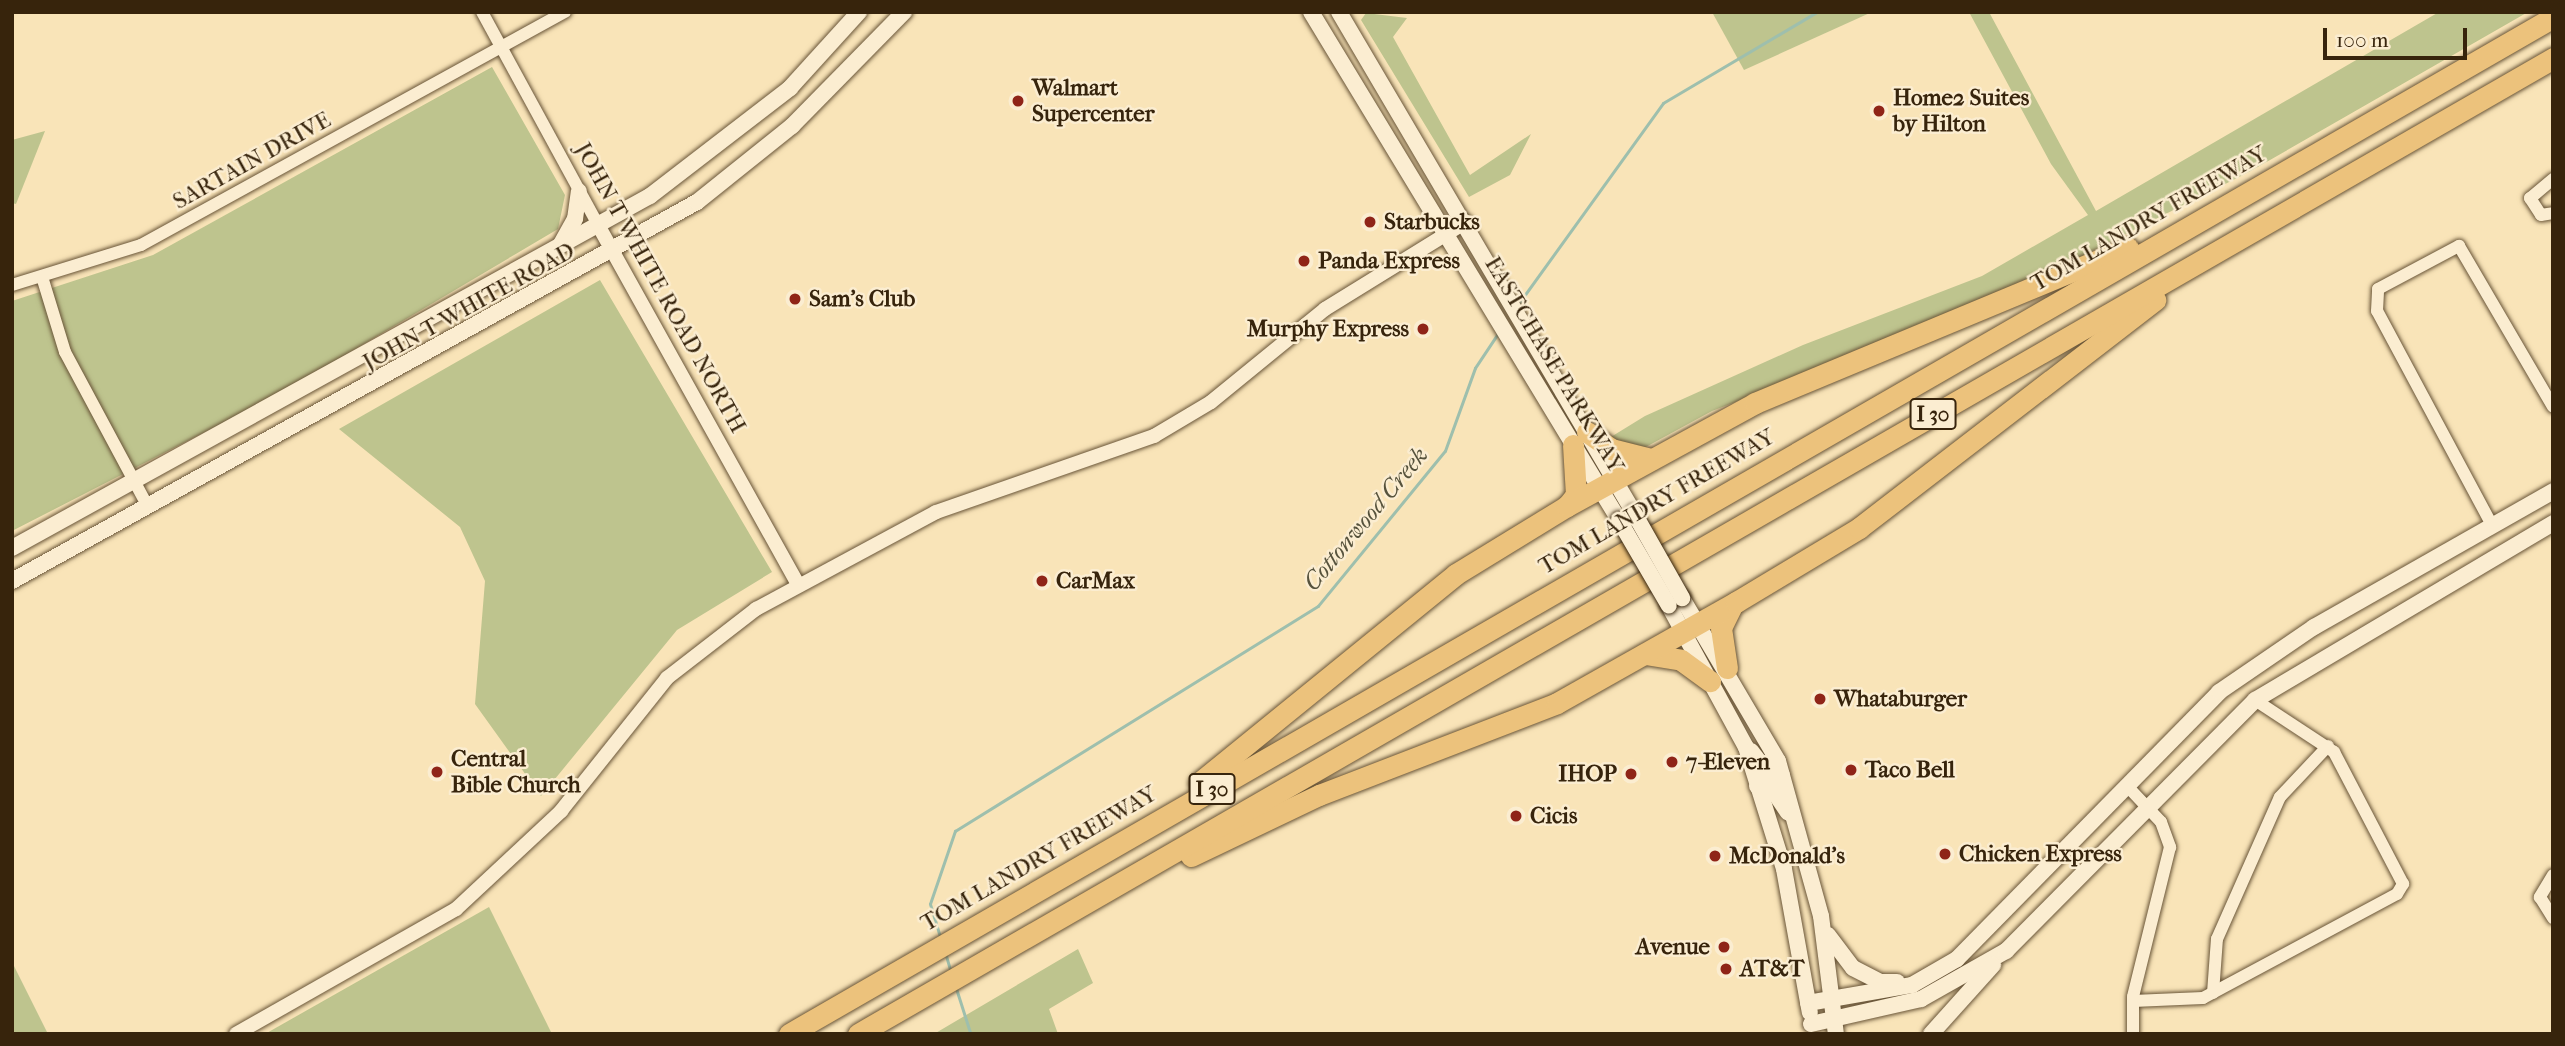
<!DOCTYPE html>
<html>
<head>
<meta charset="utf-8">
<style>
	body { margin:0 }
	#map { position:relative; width:2565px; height:1046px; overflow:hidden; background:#f9e4b8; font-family:"IM FELL French Canon",serif }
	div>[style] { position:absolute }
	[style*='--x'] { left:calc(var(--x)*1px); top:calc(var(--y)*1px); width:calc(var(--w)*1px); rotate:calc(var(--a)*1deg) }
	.green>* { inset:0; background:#bec48e }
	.stream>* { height:2.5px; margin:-1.25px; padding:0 1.25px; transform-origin:1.25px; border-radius:1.25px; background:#9ebfad }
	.roads { filter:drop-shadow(0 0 2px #685437) drop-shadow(0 0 2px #685437) }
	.minor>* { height:12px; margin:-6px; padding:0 6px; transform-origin:6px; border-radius:6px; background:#fbedd1 }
	.tertiary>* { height:14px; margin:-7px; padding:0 7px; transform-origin:7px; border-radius:7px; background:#fbedd1 }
	.secondary>* { height:16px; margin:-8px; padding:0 8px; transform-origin:8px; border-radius:8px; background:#fbedd1 }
	.motorway>* { height:21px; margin:-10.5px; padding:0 10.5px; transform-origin:10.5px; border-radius:10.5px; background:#ecc27c }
	.bridges { filter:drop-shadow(0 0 2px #37240c) drop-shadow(0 0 2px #37240c) }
	.secondary-bridge>* { height:16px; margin:-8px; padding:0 8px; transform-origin:8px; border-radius:8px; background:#fbedd1 }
	.dots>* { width:19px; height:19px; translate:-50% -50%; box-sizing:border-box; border:4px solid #fbedd1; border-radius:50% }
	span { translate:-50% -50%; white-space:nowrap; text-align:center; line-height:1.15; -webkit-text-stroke:5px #fbedd1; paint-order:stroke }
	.shield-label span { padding:2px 5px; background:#fbedd1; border:2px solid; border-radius:5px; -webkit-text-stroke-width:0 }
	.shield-label { font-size:21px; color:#37240c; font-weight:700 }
	.poi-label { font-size:23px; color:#37240c; font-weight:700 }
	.left { translate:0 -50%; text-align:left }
	.right { translate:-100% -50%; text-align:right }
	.street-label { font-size:23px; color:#37240c }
	.water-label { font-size:24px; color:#56523c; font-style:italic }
	.frame { position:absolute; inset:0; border:14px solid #37240c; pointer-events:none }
	.scale { position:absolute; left:2323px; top:28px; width:144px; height:32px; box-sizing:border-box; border:4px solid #37240c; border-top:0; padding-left:9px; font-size:21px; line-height:24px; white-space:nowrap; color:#37240c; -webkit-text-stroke:5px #fbedd1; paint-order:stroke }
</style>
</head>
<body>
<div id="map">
	<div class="green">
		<i style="clip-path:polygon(1712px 12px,1872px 12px,1744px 70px)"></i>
		<i style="clip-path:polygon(1969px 12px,1989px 12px,2096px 211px,2439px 12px,2528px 12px,2249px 172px,1973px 311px,1712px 411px,1644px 448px,1606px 440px,1645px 416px,1803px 345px,1982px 276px,2088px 215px,2051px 164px)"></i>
		<i style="clip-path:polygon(1366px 13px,1407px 18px,1393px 37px,1470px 175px,1531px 134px,1510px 175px,1469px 197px,1361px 20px)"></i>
		<i style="clip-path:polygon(492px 67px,565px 195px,558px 229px,281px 393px,12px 531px,12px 301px,153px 255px)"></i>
		<i style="clip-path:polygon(45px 131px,16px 204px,12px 203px,12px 140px)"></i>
		<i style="clip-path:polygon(600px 280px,772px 572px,677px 630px,541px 796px,475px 704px,485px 581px,460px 527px,339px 429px)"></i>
		<i style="clip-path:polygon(489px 907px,552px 1034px,265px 1034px)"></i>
		<i style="clip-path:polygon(1078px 949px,1093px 983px,1049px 1009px,1058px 1034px,934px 1034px)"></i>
		<i style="clip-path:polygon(12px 962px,48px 1034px,12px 1034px)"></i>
	</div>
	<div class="stream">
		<i style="--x:1519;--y:303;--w:246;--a:-54.2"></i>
		<i style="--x:1663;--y:103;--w:179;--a:-30.6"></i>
		<i style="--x:940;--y:937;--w:34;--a:-107"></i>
		<i style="--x:930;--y:904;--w:77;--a:-71.1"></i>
		<i style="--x:955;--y:831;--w:427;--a:-31.8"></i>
		<i style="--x:1318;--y:606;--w:200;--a:-50.7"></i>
		<i style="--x:1445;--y:451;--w:88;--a:-70.1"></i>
		<i style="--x:1475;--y:368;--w:43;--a:-56.3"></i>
		<i style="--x:946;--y:954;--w:18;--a:74"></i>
		<i style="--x:956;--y:987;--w:49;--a:72.3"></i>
	</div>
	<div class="roads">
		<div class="minor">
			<i style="--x:482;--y:12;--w:243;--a:61.4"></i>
			<i style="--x:2553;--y:179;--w:30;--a:140"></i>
			<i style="--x:2530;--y:198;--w:20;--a:57"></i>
			<i style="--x:2541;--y:215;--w:12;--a:-9"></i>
			<i style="--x:43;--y:280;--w:75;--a:73"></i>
			<i style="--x:65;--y:352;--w:176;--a:61.8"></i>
			<i style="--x:12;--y:285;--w:135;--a:-17.2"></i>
			<i style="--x:141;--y:245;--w:484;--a:-28.8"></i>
			<i style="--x:2493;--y:527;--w:245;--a:-118.2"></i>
			<i style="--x:2377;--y:311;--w:22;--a:-87"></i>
			<i style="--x:2378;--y:289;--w:92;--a:-28"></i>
			<i style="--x:2459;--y:246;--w:186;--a:59.7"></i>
			<i style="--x:2128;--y:787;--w:48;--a:46.7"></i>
			<i style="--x:2161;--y:822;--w:27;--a:70"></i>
			<i style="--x:2170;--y:847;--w:154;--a:103.9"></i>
			<i style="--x:2133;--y:997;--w:37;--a:90"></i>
			<i style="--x:2553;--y:875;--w:26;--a:121"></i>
			<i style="--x:2540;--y:897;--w:25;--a:58"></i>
			<i style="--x:2213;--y:993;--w:54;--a:-85.8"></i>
			<i style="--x:2217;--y:939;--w:155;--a:-66.1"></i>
			<i style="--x:2280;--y:797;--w:70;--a:-46.7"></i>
			<i style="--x:2133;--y:1001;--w:70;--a:-2.5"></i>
			<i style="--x:2203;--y:998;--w:220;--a:-28.2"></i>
			<i style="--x:2397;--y:894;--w:12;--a:-59"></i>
			<i style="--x:2403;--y:884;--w:149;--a:-117.6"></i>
			<i style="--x:2334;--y:752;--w:95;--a:-146.6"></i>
		</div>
		<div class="tertiary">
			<i style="--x:598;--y:225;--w:412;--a:60.9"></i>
			<i style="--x:236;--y:1034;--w:253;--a:-29.6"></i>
			<i style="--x:456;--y:909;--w:144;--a:-43"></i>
			<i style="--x:561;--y:811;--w:170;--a:-51.4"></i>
			<i style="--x:667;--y:678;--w:113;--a:-37.8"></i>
			<i style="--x:756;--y:609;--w:204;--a:-28.3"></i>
			<i style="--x:936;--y:512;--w:231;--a:-19.2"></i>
			<i style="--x:1154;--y:436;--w:66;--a:-30.8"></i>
			<i style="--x:1211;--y:402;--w:147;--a:-39.2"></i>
			<i style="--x:1325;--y:309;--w:166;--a:-31.7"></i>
		</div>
		<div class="secondary">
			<i style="--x:1311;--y:12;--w:594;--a:58.77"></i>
			<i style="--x:1339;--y:12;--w:581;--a:59.51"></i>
			<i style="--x:561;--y:244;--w:29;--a:-61"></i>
			<i style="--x:575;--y:219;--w:28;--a:-82"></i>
			<i style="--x:12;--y:548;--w:729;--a:-28.89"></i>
			<i style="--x:650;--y:196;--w:177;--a:-37.6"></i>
			<i style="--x:790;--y:88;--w:103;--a:-47.8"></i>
			<i style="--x:12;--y:581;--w:783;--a:-28.96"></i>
			<i style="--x:697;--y:202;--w:122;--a:-38.7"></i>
			<i style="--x:792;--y:126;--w:160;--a:-45.5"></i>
			<i style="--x:1682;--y:598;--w:189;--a:59.5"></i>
			<i style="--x:1778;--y:761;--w:161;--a:74.5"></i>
			<i style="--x:1821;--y:916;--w:119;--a:82.8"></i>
			<i style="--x:1669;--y:606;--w:161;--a:61.4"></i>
			<i style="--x:1746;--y:747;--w:128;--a:72.7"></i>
			<i style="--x:1784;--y:869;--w:146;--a:79.8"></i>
			<i style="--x:1751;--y:751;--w:29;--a:52"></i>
			<i style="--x:1769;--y:774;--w:13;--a:4"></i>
			<i style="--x:1757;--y:786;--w:13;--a:0"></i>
			<i style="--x:1770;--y:786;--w:32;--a:56"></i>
			<i style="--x:1828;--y:935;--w:41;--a:52.9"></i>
			<i style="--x:1853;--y:968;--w:31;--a:27"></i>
			<i style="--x:1881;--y:982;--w:16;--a:0"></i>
			<i style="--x:1808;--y:1003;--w:106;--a:-9.8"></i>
			<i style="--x:1912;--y:985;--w:52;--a:-30"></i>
			<i style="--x:1957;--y:959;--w:374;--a:-45.5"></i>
			<i style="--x:2219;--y:692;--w:115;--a:-34.4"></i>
			<i style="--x:2314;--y:627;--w:275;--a:-29.6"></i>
			<i style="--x:1811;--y:1024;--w:113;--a:-12.8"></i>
			<i style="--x:1921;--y:999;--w:98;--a:-29.5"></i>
			<i style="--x:2006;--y:951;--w:354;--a:-45.2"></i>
			<i style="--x:2255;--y:700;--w:347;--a:-30.7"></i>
			<i style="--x:1931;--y:1034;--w:93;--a:-48.1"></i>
		</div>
		<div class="motorway">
			<i style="--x:1587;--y:432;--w:29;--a:35"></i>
			<i style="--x:1611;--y:449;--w:41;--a:14"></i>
			<i style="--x:1567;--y:506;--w:14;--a:-51"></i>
			<i style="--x:1576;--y:495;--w:50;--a:-93.4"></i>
			<i style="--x:1645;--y:654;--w:36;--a:9"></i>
			<i style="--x:1681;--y:660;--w:36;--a:36"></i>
			<i style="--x:1727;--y:668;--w:40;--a:-98.5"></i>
			<i style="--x:1721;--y:628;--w:25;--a:-64"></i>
			<i style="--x:1199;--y:783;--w:331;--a:-39.1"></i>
			<i style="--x:1456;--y:574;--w:130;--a:-31.5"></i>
			<i style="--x:1567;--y:506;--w:214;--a:-28.7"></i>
			<i style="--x:1755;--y:403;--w:404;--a:-22.6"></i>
			<i style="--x:1191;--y:856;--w:142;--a:-25.5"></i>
			<i style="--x:1319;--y:795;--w:255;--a:-21.1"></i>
			<i style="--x:1557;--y:703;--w:206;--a:-29.4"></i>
			<i style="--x:1736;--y:602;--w:144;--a:-31"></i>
			<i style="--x:1859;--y:528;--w:374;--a:-37.6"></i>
			<i style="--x:789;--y:1034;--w:2036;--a:-29.96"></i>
			<i style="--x:858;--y:1034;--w:1956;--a:-29.93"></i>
		</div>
	</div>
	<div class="bridges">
		<div class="secondary-bridge">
			<i style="--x:1634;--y:513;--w:98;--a:60.5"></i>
			<i style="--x:1619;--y:520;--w:99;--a:59.8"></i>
		</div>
	</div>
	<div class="dots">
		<i style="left:1018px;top:101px;background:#8f2418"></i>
		<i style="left:1879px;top:111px;background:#8f2418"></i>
		<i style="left:1370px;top:222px;background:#8f2418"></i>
		<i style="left:1304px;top:261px;background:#8f2418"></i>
		<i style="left:795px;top:299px;background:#8f2418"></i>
		<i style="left:1423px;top:329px;background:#8f2418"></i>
		<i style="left:1042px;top:581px;background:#8f2418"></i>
		<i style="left:1820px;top:699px;background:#8f2418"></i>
		<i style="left:1672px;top:762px;background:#8f2418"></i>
		<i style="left:1851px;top:770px;background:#8f2418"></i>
		<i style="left:437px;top:772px;background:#8f2418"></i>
		<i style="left:1631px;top:774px;background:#8f2418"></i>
		<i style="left:1516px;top:816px;background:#8f2418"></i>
		<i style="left:1945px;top:854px;background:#8f2418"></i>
		<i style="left:1715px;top:856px;background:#8f2418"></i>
		<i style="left:1724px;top:947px;background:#8f2418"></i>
		<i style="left:1726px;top:969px;background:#8f2418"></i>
	</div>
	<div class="shield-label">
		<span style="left:1933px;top:414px">I 30</span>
		<span style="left:1212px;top:789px">I 30</span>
	</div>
	<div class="poi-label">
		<span class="left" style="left:1032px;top:101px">Walmart<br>Supercenter</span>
		<span class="left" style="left:1893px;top:111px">Home2 Suites<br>by Hilton</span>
		<span class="left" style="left:1384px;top:222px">Starbucks</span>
		<span class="left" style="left:1318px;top:261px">Panda Express</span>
		<span class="left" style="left:809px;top:299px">Sam's Club</span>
		<span class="right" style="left:1409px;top:329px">Murphy Express</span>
		<span class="left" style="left:1056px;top:581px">CarMax</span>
		<span class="left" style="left:1834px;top:699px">Whataburger</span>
		<span class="left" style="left:451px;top:772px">Central<br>Bible Church</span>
		<span class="left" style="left:1686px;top:762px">7-Eleven</span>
		<span class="left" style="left:1865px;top:770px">Taco Bell</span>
		<span class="right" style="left:1617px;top:774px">IHOP</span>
		<span class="left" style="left:1530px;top:816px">Cicis</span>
		<span class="left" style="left:1959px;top:854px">Chicken Express</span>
		<span class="left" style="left:1729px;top:856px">McDonald's</span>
		<span class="right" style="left:1710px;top:947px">Avenue</span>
		<span class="left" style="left:1740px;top:969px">AT&amp;T</span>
	</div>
	<div class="street-label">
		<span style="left:252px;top:161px;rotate:-29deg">SARTAIN DRIVE</span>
		<span style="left:2149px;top:219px;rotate:-30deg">TOM LANDRY FREEWAY</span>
		<span style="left:660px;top:288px;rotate:61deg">JOHN T WHITE ROAD NORTH</span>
		<span style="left:469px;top:307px;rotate:-29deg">JOHN T WHITE ROAD</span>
		<span style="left:1554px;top:365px;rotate:59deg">EASTCHASE PARKWAY</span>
		<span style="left:1657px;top:502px;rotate:-30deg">TOM LANDRY FREEWAY</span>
		<span style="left:1039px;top:859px;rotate:-30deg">TOM LANDRY FREEWAY</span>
	</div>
	<div class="water-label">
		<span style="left:1366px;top:519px;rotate:-50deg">Cottonwood Creek</span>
	</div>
	<div class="frame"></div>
	<div class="scale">100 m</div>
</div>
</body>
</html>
